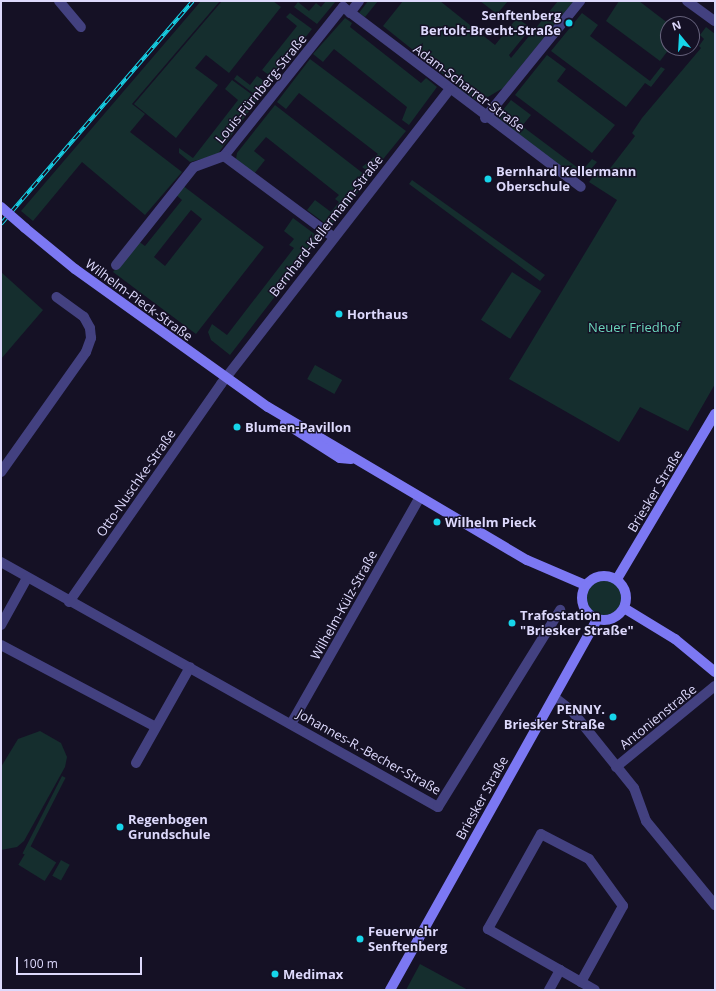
<!DOCTYPE html>
<html>
<head>
<meta charset="utf-8">
<style>
	body { margin:0 }
	#map { position:relative; width:716px; height:991px; overflow:hidden; background:#151125; font-family:"Open Sans",sans-serif }
	div>[style] { position:absolute }
	[style*='--x'] { left:calc(var(--x)*1px); top:calc(var(--y)*1px); width:calc(var(--w)*1px); rotate:calc(var(--a)*1deg) }
	.green>* { inset:0; background:#152e2e; transform-origin:0 0 }
	.round { border-radius:50% }
	.street>* { height:10px; margin:-5px; padding:0 5px; transform-origin:5px; border-radius:5px; background:#434180 }
	.secondary>* { height:10px; margin:-5px; padding:0 5px; transform-origin:5px; border-radius:5px; background:#7c78f3 }
	.secondary>.ring { margin:-5px; padding:0; box-sizing:content-box; background:none; border:10px solid #7c78f3; border-radius:50% }
	.rail>* { height:4px; margin-top:-2px; transform-origin:0; background:repeating-linear-gradient(90deg,#151125 0 8px,#16d5ea 0 16px); box-sizing:border-box; border-block:1px solid #16d5ea }
	.secondary-bridge>* { height:10px; margin:-5px; padding:0 5px; transform-origin:5px; border-radius:5px; background:#7c78f3 }
	.dots>* { width:11px; height:11px; translate:-50% -50%; box-sizing:border-box; border:2px solid #151125; border-radius:50% }
	span { translate:-50% -50%; white-space:nowrap; text-align:center; line-height:1.15; -webkit-text-stroke:3px #151125; paint-order:stroke }
	.poi-label { font-size:13px; color:#ddd9fc; font-weight:700 }
	.right { translate:-100% -50%; text-align:right }
	.left { translate:0 -50%; text-align:left }
	.street-label { font-size:13px; color:#ddd9fc }
	.park-label { font-size:13px; color:#6bd6bb }
	.frame { position:absolute; inset:0; border:2px solid #ddd9fc; pointer-events:none }
	.north { position:absolute; left:660px; top:16px; width:40px; height:40px; box-sizing:border-box; background:#151125; border:1px solid #65617b; border-radius:50%; rotate:342deg; font-size:11px; font-weight:700; line-height:16px; text-align:center; color:#ddd9fc }
	.north::after { content:''; display:block; margin:auto; width:14px; height:18px; background:#16d5ea; clip-path:polygon(50% 0,100% 100%,50% 72%,0 100%) }
	.scale { position:absolute; left:16px; top:957px; width:126px; height:18px; box-sizing:border-box; border:2px solid #ddd9fc; border-top:0; padding-left:5px; font-size:12px; line-height:14px; white-space:nowrap; color:#ddd9fc; -webkit-text-stroke:3px #151125; paint-order:stroke }
</style>
</head>
<body>
<div id="map">
	<div class="green">
		<i style="clip-path:polygon(201px 1px,220px 1px,132px 104px,145px 114px,130px 132px,182px 172px,145px 215px,82px 162px,33px 221px,21px 211px)"></i>
		<i style="clip-path:polygon(222px 1px,273px 1px,281px 7px,229px 73px,206px 55px,195px 68px,218px 85px,176px 138px,134px 104px)"></i>
		<i style="clip-path:polygon(326px 1px,336px 1px,317px 24px,294px 7px,298px 2px,309px 11px,316px 3px,321px 7px)"></i>
		<i style="clip-path:polygon(368px 1px,378px 1px,365px 17px,359px 13px)"></i>
		<i style="clip-path:polygon(403px 1px,440px 1px,495px 45px,517px 18px,531px 28px,509px 55px,511px 58px,558px 1px,574px 1px,503px 88px,483px 100px,473px 99px,455px 89px,458px 86px,383px 26px)"></i>
		<i style="clip-path:polygon(480px 1px,508px 1px,497px 14px)"></i>
		<i style="clip-path:polygon(619px 1px,639px 1px,669px 24px,670px 48px,660px 61px,606px 21px)"></i>
		<i style="clip-path:polygon(290px 13px,312px 29px,258px 97px,234px 79px,237px 75px,250px 85px,257px 76px,264px 81px,269px 75px,262px 70px,297px 26px,286px 17px)"></i>
		<i style="clip-path:polygon(582px 13px,598px 25px,590px 36px,650px 81px,661px 67px,665px 69px,651px 87px,645px 83px,626px 107px,551px 51px)"></i>
		<i style="clip-path:polygon(345px 18px,352px 23px,350px 27px,421px 83px,426px 78px,437px 87px,409px 125px,402px 120px,407px 107px,334px 49px,323px 62px,313px 54px)"></i>
		<i style="clip-path:polygon(706px 27px,715px 34px,715px 384px,688px 431px,640px 407px,619px 442px,509px 379px,617px 200px,589px 182px,598px 170px,605px 175px,635px 136px,632px 133px,642px 118px,701px 48px,699px 46px,704px 39px,700px 35px)"></i>
		<i style="clip-path:polygon(547px 55px,566px 69px,557px 81px,615px 125px,592px 153px,515px 95px)"></i>
		<i style="clip-path:polygon(310px 59px,406px 131px,371px 174px,362px 167px,378px 154px,299px 93px,286px 109px,277px 102px)"></i>
		<i style="clip-path:polygon(232px 80px,258px 99px,217px 155px,190px 162px,179px 153px,179px 148px,193px 158px,238px 100px,225px 89px)"></i>
		<i style="clip-path:polygon(511px 100px,531px 115px,522px 126px,582px 171px,592px 159px,597px 162px,587px 174px,574px 176px,495px 120px)"></i>
		<i style="clip-path:polygon(275px 105px,369px 178px,330px 227px,307px 210px,315px 200px,331px 212px,339px 202px,335px 199px,339px 195px,266px 137px,254px 151px,265px 160px,254px 174px,236px 159px,237px 153px)"></i>
		<i style="clip-path:polygon(412px 180px,545px 275px,540px 281px,409px 184px)"></i>
		<i style="clip-path:polygon(evenodd,182px 185px,264px 247px,196px 334px,113px 272px,138px 241px,145px 246px,182px 200px,175px 194px,182px 185px,191px 210px,202px 219px,165px 266px,154px 257px,191px 210px)"></i>
		<i style="clip-path:polygon(293px 218px,320px 238px,230px 355px,211px 340px,208px 332px,212px 324px,227px 335px,294px 248px,289px 245px,294px 239px,284px 231px)"></i>
		<i style="clip-path:polygon(1px 272px,43px 310px,1px 359px)"></i>
		<i style="left:512px;top:272px;width:35px;height:57px;rotate:33deg"></i>
		<i style="left:315px;top:365px;width:31px;height:16px;rotate:29deg"></i>
		<i class="round" style="left:586px;top:579px;width:36px;height:36px"></i>
		<i style="clip-path:polygon(40px 731px,61px 743px,67px 757px,65px 767px,24px 841px,17px 847px,1px 850px,1px 767px,18px 739px)"></i>
		<i style="left:62px;top:776px;width:4px;height:87px;rotate:27deg"></i>
		<i style="left:30px;top:846px;width:31px;height:22px;rotate:32deg"></i>
		<i style="left:61px;top:860px;width:10px;height:18px;rotate:29deg"></i>
		<i style="clip-path:polygon(420px 964px,468px 990px,406px 990px)"></i>
	</div>
	<div class="street">
		<i style="--x:59;--y:1;--w:34;--a:50"></i>
		<i style="--x:687;--y:1;--w:34;--a:36"></i>
		<i style="--x:350;--y:13;--w:15;--a:-53"></i>
		<i style="--x:485;--y:118;--w:151;--a:-50.9"></i>
		<i style="--x:224;--y:156;--w:191;--a:-51.4"></i>
		<i style="--x:343;--y:7;--w:298;--a:37.1"></i>
		<i style="--x:224;--y:156;--w:136;--a:36.6"></i>
		<i style="--x:116;--y:265;--w:125;--a:-51.5"></i>
		<i style="--x:194;--y:167;--w:32;--a:-20"></i>
		<i style="--x:1;--y:472;--w:147;--a:-54.7"></i>
		<i style="--x:86;--y:352;--w:15;--a:-70"></i>
		<i style="--x:91;--y:338;--w:10;--a:-96"></i>
		<i style="--x:90;--y:328;--w:13;--a:-119"></i>
		<i style="--x:84;--y:317;--w:34;--a:-144"></i>
		<i style="--x:1;--y:562;--w:501;--a:29.28"></i>
		<i style="--x:438;--y:807;--w:232;--a:-58.2"></i>
		<i style="--x:69;--y:602;--w:266;--a:-55.1"></i>
		<i style="--x:221;--y:384;--w:372;--a:-52.2"></i>
		<i style="--x:1;--y:625;--w:54;--a:-61"></i>
		<i style="--x:1;--y:645;--w:175;--a:27.9"></i>
		<i style="--x:554;--y:697;--w:23;--a:38"></i>
		<i style="--x:572;--y:711;--w:99;--a:51.2"></i>
		<i style="--x:634;--y:788;--w:35;--a:70"></i>
		<i style="--x:646;--y:821;--w:109;--a:50.6"></i>
		<i style="--x:291;--y:724;--w:259;--a:-60.4"></i>
		<i style="--x:136;--y:763;--w:110;--a:-60.6"></i>
		<i style="--x:616;--y:767;--w:128;--a:-39.3"></i>
		<i style="--x:581;--y:982;--w:87;--a:-61.1"></i>
		<i style="--x:623;--y:906;--w:58;--a:-125.9"></i>
		<i style="--x:589;--y:859;--w:54;--a:-152.5"></i>
		<i style="--x:541;--y:834;--w:109;--a:119.2"></i>
		<i style="--x:488;--y:929;--w:83;--a:29.7"></i>
		<i style="--x:560;--y:970;--w:40;--a:29.7"></i>
		<i style="--x:549;--y:990;--w:23;--a:-61"></i>
	</div>
	<div class="secondary">
		<i style="--x:25;--y:228;--w:65;--a:39.4"></i>
		<i style="--x:75;--y:269;--w:237;--a:35.6"></i>
		<i style="--x:268;--y:407;--w:301;--a:30.6"></i>
		<i style="--x:527;--y:560;--w:63;--a:23.3"></i>
		<i style="--x:285;--y:423;--w:65;--a:32.5"></i>
		<i style="--x:340;--y:458;--w:11;--a:5"></i>
		<i class="ring" style="left:582px;top:576px;width:34px;height:34px"></i>
		<i style="--x:617;--y:579;--w:192;--a:-59.3"></i>
		<i style="--x:624;--y:608;--w:60;--a:31.3"></i>
		<i style="--x:675;--y:639;--w:52;--a:39.5"></i>
		<i style="--x:390;--y:990;--w:425;--a:-60.8"></i>
	</div>
	<div class="rail">
		<i style="--x:1;--y:224;--w:294;--a:-49.3"></i>
	</div>
	<div class="secondary-bridge">
		<i style="--x:1;--y:207;--w:32;--a:41"></i>
	</div>
	<div class="dots">
		<i style="left:569px;top:23px;background:#16d5ea"></i>
		<i style="left:488px;top:179px;background:#16d5ea"></i>
		<i style="left:339px;top:314px;background:#16d5ea"></i>
		<i style="left:237px;top:427px;background:#16d5ea"></i>
		<i style="left:437px;top:522px;background:#16d5ea"></i>
		<i style="left:512px;top:623px;background:#16d5ea"></i>
		<i style="left:613px;top:717px;background:#16d5ea"></i>
		<i style="left:120px;top:827px;background:#16d5ea"></i>
		<i style="left:360px;top:939px;background:#16d5ea"></i>
		<i style="left:275px;top:974px;background:#16d5ea"></i>
	</div>
	<div class="poi-label">
		<span class="right" style="left:561px;top:23px">Senftenberg<br>Bertolt-Brecht-Straße</span>
		<span class="left" style="left:496px;top:179px">Bernhard Kellermann<br>Oberschule</span>
		<span class="left" style="left:347px;top:314px">Horthaus</span>
		<span class="left" style="left:245px;top:427px">Blumen-Pavillon</span>
		<span class="left" style="left:445px;top:522px">Wilhelm Pieck</span>
		<span class="left" style="left:520px;top:623px">Trafostation<br>"Briesker Straße"</span>
		<span class="right" style="left:605px;top:717px">PENNY.<br>Briesker Straße</span>
		<span class="left" style="left:128px;top:827px">Regenbogen<br>Grundschule</span>
		<span class="left" style="left:368px;top:939px">Feuerwehr<br>Senftenberg</span>
		<span class="left" style="left:283px;top:974px">Medimax</span>
	</div>
	<div class="street-label">
		<span style="left:469px;top:88px;rotate:37deg">Adam-Scharrer-Straße</span>
		<span style="left:261px;top:89px;rotate:-51deg">Louis-Fürnberg-Straße</span>
		<span style="left:326px;top:226px;rotate:-52deg">Bernhard-Kellermann-Straße</span>
		<span style="left:139px;top:300px;rotate:36deg">Wilhelm-Pieck-Straße</span>
		<span style="left:136px;top:483px;rotate:-55deg">Otto-Nuschke-Straße</span>
		<span style="left:655px;top:491px;rotate:-59deg">Briesker Straße</span>
		<span style="left:344px;top:605px;rotate:-61deg">Wilhelm-Külz-Straße</span>
		<span style="left:658px;top:717px;rotate:-39deg">Antonienstraße</span>
		<span style="left:369px;top:752px;rotate:29deg">Johannes-R.-Becher-Straße</span>
		<span style="left:482px;top:798px;rotate:-61deg">Briesker Straße</span>
	</div>
	<div class="park-label">
		<span style="left:634px;top:327px">Neuer Friedhof</span>
	</div>
	<div class="frame"></div>
	<div class="north">N</div>
	<div class="scale">100 m</div>
</div>
</body>
</html>
